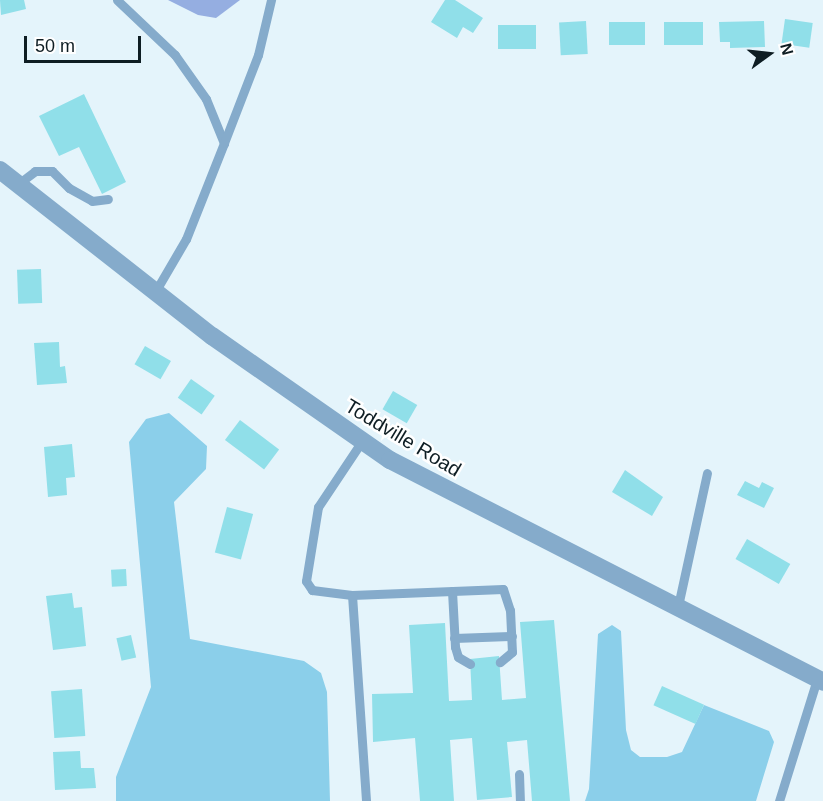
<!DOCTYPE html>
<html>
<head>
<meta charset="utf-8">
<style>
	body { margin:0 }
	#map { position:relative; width:823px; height:801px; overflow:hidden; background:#e4f4fb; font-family:Helvetica,sans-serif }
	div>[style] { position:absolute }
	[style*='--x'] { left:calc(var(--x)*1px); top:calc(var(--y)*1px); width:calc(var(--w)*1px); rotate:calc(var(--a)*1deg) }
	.green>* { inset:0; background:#8bcfea }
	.water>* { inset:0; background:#95aee1 }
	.building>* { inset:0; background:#90dfe9; transform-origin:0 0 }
	.service>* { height:9px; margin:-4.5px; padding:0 4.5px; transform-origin:4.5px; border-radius:4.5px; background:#85abcb }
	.tertiary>* { height:18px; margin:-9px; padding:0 9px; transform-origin:9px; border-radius:9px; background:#85abcb }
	span { translate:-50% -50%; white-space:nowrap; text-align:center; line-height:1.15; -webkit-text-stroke:5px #fff; paint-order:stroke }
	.street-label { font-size:20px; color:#0e1d23 }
	.north { position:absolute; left:739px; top:24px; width:60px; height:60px; -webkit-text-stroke:4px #fff; paint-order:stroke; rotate:75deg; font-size:16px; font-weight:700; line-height:24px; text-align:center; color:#0e1d23 }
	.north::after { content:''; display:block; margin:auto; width:21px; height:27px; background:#0e1d23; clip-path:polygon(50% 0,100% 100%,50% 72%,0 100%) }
	.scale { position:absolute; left:24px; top:36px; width:117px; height:27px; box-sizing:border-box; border:3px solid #0e1d23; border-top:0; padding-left:8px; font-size:18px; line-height:21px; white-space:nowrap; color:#0e1d23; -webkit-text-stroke:4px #fff; paint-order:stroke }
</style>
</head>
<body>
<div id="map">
	<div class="green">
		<i style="clip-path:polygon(169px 413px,207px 446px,206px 469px,174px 502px,190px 639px,304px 661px,321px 673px,327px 692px,330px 801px,116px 801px,116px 777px,151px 687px,129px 442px,146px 419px)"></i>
		<i style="clip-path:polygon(612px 625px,621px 631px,626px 730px,631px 750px,640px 757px,667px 757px,682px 752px,704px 705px,769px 731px,774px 742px,756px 801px,585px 801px,589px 789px,598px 634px)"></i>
	</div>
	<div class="water">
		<i style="clip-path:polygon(168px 0,240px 0,216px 18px,198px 15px)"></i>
	</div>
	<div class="building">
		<i style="clip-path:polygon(0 0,24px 0,26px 9px,1px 15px)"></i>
		<i style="clip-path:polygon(445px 0,455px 0,483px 18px,473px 33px,463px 27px,457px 38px,431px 22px)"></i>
		<i style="left:785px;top:19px;width:28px;height:25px;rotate:8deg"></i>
		<i style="left:586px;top:21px;width:33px;height:27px;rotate:87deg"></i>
		<i style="clip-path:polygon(764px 21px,765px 47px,730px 48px,730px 42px,720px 42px,719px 22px)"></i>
		<i style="left:609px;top:22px;width:36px;height:23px"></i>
		<i style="left:703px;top:22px;width:23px;height:39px;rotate:90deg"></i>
		<i style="left:536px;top:25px;width:24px;height:38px;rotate:90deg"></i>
		<i style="clip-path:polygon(84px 94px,126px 182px,102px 194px,79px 147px,59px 156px,39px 116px)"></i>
		<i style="left:41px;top:269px;width:34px;height:24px;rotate:88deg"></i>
		<i style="clip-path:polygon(59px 342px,60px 367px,65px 366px,67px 383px,37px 385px,34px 343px)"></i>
		<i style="left:145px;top:346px;width:30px;height:21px;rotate:30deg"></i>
		<i style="left:191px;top:379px;width:29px;height:23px;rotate:35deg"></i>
		<i style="left:393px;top:391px;width:28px;height:21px;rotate:30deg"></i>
		<i style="left:240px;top:420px;width:49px;height:25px;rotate:37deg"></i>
		<i style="clip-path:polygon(72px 444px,75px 477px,66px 478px,67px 495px,48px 497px,44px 447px)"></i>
		<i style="clip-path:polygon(625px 470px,663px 497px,652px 516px,612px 492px)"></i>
		<i style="clip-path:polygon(745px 481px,759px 488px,762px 482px,774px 488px,764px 508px,737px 495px)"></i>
		<i style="left:227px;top:507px;width:27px;height:47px;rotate:15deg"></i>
		<i style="left:747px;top:539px;width:50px;height:23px;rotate:30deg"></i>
		<i style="left:126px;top:569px;width:17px;height:15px;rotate:87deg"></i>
		<i style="clip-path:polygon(72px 593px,74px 608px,82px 607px,86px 646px,53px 650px,46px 596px)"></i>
		<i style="clip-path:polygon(554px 620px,570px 801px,532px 801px,527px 740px,507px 742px,512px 797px,477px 800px,472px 738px,450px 740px,454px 801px,420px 801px,415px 738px,373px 742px,372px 694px,413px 693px,409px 625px,445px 623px,449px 701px,472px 700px,470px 659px,499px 656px,502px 700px,526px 698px,520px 622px)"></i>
		<i style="left:131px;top:635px;width:23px;height:15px;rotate:77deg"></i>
		<i style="left:662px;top:686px;width:46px;height:21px;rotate:24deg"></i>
		<i style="left:82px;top:689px;width:47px;height:31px;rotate:86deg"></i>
		<i style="clip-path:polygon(80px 751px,81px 768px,94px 768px,96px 788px,55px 790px,53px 752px)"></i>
	</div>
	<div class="service">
		<i style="--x:117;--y:0;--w:80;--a:43.5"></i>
		<i style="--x:175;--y:55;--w:54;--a:54.8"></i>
		<i style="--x:206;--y:99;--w:48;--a:67.8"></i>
		<i style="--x:18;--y:184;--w:21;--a:-37"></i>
		<i style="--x:35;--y:171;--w:17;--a:0"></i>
		<i style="--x:52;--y:171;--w:24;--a:45"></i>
		<i style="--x:69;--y:188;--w:26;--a:29"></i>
		<i style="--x:92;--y:201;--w:16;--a:-7"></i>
		<i style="--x:155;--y:292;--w:61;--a:-59.7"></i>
		<i style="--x:186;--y:239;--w:103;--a:-68.4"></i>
		<i style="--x:224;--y:143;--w:94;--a:-68.9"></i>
		<i style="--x:258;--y:55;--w:57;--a:-76.7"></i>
		<i style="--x:362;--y:441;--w:79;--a:123.7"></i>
		<i style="--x:318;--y:507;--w:75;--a:99.2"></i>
		<i style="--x:306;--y:581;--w:11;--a:56"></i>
		<i style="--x:312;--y:590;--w:40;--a:7.1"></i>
		<i style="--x:352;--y:595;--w:151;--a:-2.3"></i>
		<i style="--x:503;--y:589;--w:22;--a:72"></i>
		<i style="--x:510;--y:610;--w:42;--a:87.3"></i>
		<i style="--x:512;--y:652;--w:16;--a:140"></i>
		<i style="--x:452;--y:591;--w:56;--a:86.9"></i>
		<i style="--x:455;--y:647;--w:10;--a:73"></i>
		<i style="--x:458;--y:657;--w:14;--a:30"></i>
		<i style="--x:352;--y:595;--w:206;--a:86.1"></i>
		<i style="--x:678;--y:606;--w:136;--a:-77.7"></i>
		<i style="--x:454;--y:638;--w:58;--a:-2"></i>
		<i style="--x:519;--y:774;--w:27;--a:88"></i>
		<i style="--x:779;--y:801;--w:128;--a:-72.7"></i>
	</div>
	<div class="tertiary">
		<i style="--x:0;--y:170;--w:269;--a:38.1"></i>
		<i style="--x:212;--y:336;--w:217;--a:34.9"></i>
		<i style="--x:390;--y:460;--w:487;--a:27.1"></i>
	</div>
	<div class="street-label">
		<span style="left:403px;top:438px;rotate:31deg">Toddville Road</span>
	</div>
	<div class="north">N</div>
	<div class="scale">50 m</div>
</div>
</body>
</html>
